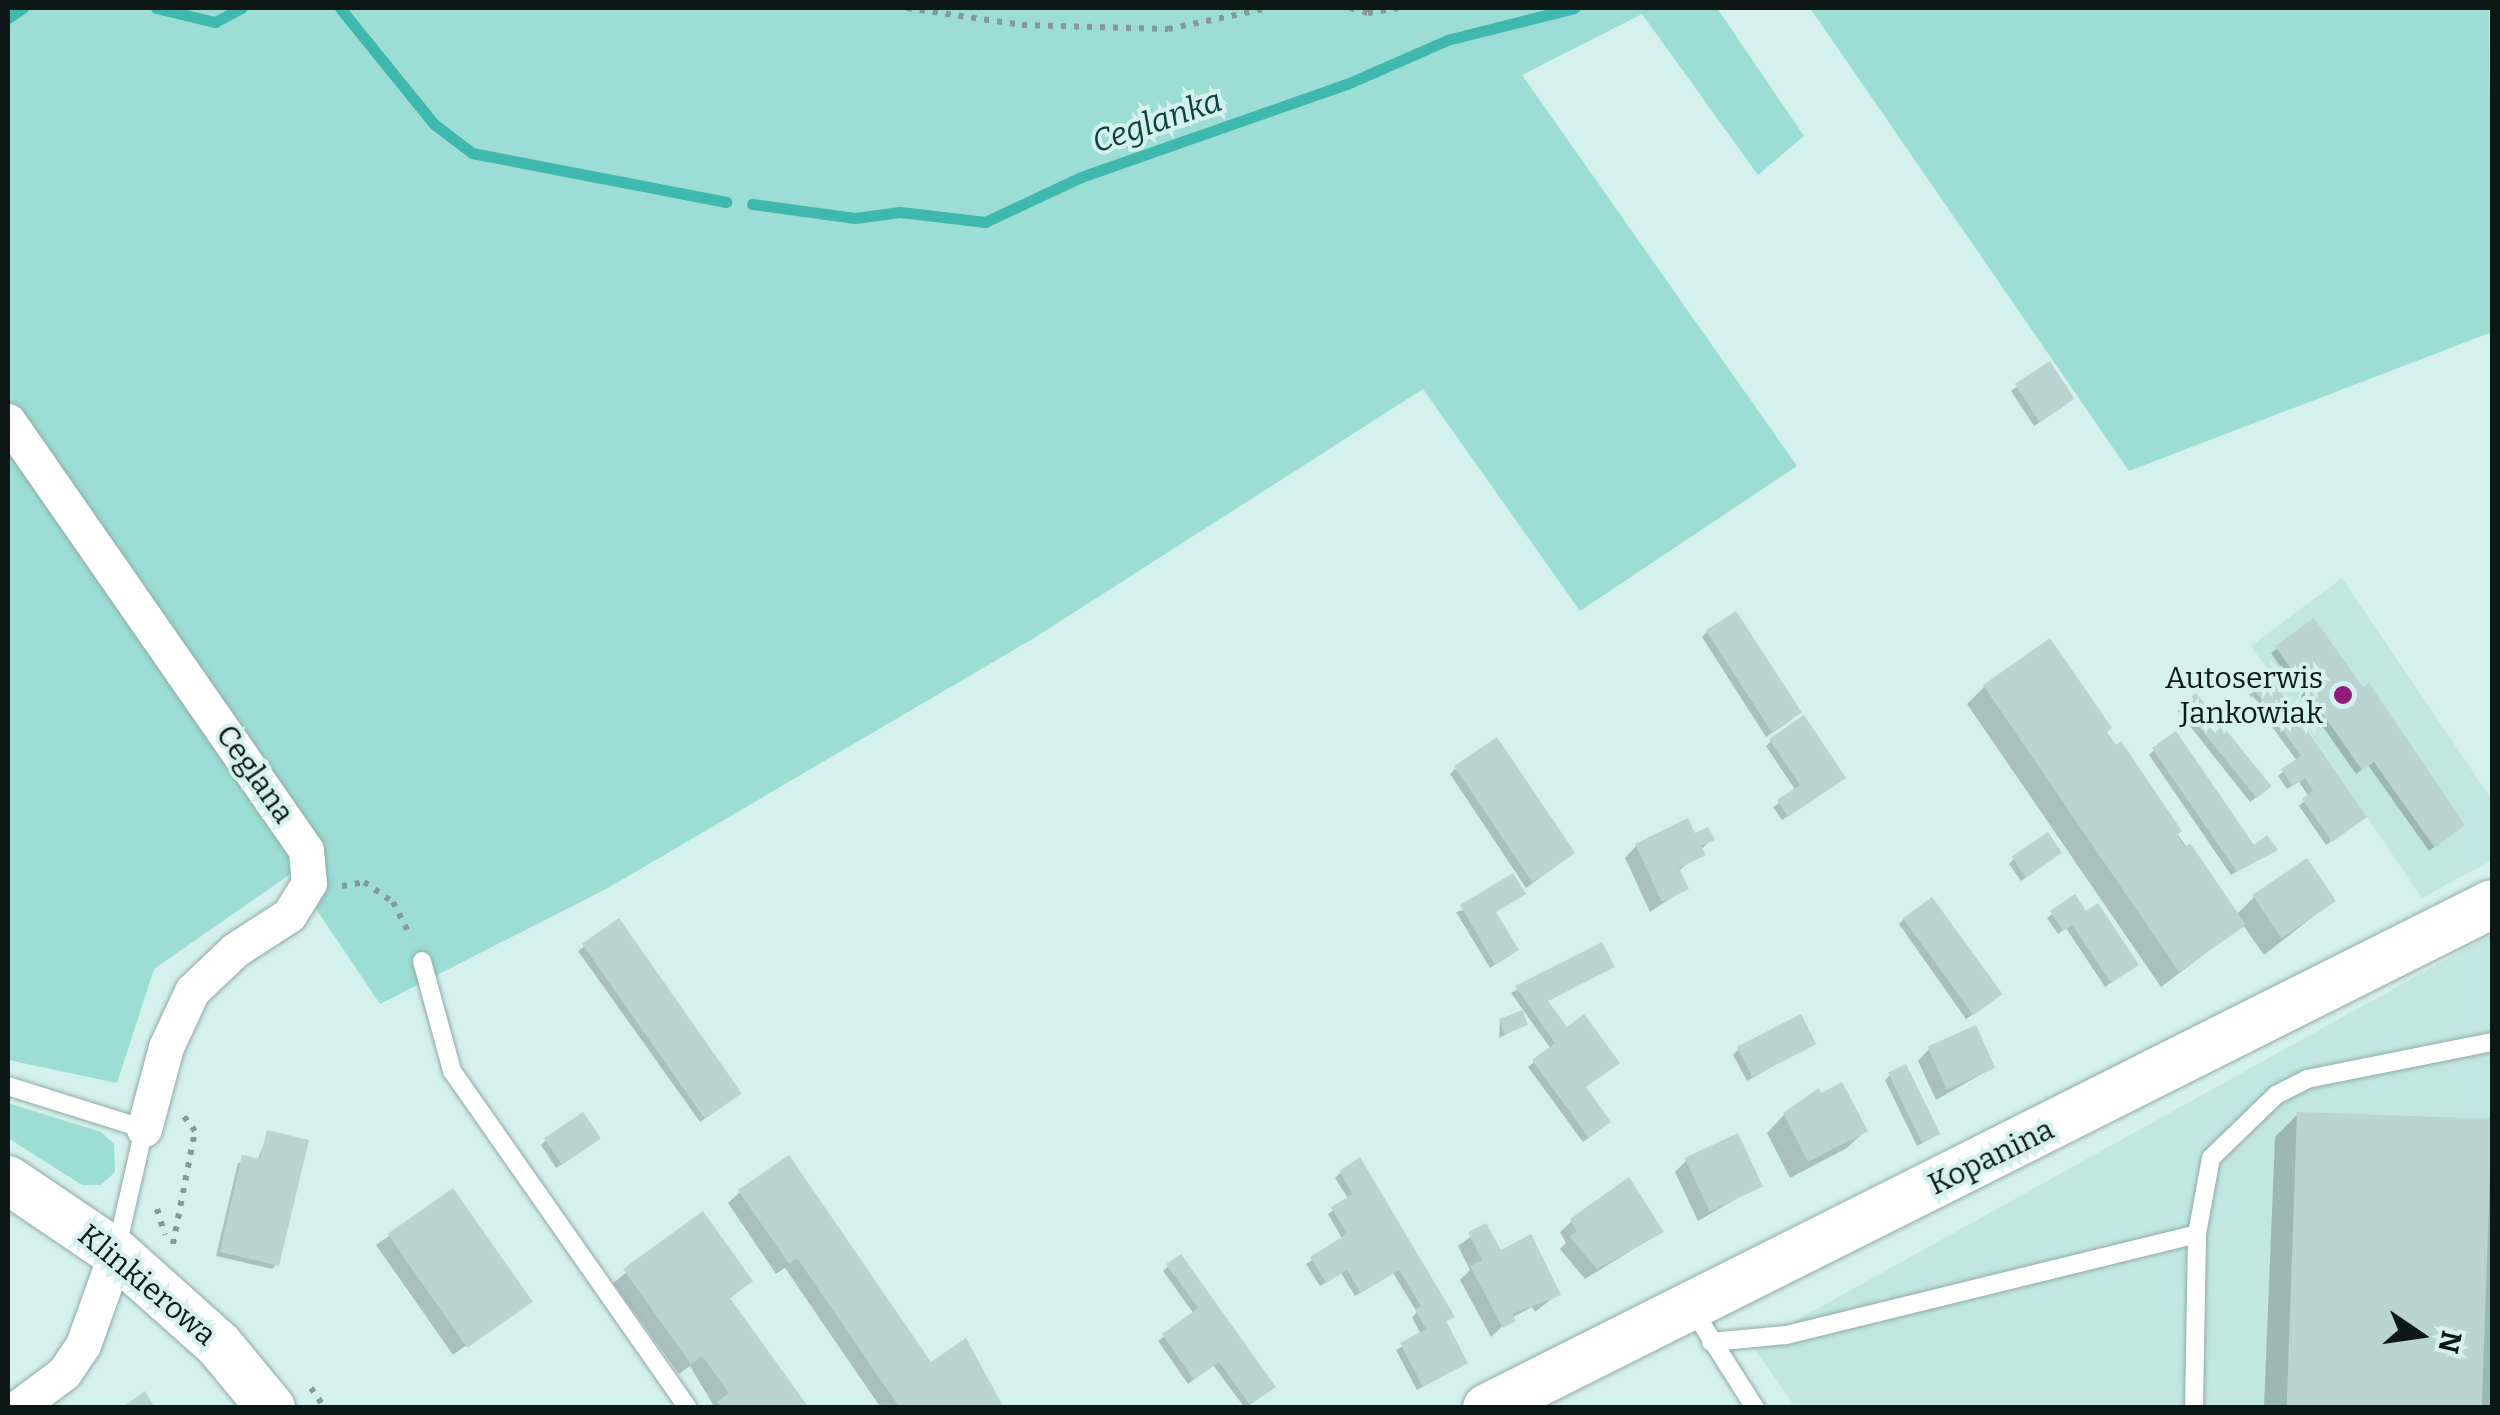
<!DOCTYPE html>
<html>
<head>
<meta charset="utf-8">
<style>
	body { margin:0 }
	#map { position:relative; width:2500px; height:1415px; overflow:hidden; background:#d5f1ee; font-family:Bitter,serif }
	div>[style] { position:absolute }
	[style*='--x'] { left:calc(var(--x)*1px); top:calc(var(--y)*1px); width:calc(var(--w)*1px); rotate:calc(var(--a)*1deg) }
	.built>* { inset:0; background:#c2e7e3 }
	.green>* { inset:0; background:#9cddd6 }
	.shadow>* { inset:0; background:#0003; transform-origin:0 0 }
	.stream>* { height:11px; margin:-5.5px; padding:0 5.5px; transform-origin:5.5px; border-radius:5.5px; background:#3fb8af }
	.building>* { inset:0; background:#b9d4d1; transform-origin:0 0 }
	.path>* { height:6px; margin-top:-3px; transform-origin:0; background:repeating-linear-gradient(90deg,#859a98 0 5px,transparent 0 13px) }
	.roads { filter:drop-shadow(0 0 2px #8fa9a6) drop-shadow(0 0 2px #8fa9a6) }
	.lane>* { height:18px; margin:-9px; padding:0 9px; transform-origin:9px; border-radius:9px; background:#fff }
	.street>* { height:35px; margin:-17.5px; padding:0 17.5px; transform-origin:17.5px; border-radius:17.5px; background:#fff }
	.secondary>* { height:48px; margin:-24px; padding:0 24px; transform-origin:24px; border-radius:24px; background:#fff }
	.dots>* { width:28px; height:28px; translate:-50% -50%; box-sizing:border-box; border:5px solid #d5f1ee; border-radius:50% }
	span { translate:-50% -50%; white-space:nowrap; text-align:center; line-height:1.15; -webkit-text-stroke:8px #d5f1ee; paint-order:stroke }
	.poi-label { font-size:30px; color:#0d1716 }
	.right { translate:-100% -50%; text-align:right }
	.street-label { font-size:30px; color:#0d1716 }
	.water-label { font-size:32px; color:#0b423e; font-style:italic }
	.frame { position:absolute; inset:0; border:10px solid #0d1716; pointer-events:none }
	.north { position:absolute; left:2370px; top:1285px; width:100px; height:100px; -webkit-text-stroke:8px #d5f1ee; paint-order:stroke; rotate:103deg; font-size:28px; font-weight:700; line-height:40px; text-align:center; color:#0d1716 }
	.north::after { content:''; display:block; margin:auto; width:35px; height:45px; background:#0d1716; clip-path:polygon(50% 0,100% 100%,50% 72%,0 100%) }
</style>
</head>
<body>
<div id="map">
	<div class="built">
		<i style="clip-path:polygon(2342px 578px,2492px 800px,2492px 860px,2422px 898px,2251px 646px)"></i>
		<i style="clip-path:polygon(2492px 934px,2492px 1407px,1795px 1407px,1752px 1345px)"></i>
	</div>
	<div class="green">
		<i style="clip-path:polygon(8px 8px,1717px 8px,1804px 136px,1758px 175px,1642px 14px,1522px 75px,1797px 466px,1580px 611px,1423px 389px,1034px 638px,608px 888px,380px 1004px,292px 873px,154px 969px,117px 1083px,8px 1060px)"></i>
		<i style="clip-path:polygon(1810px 8px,2489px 8px,2492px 332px,2129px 471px)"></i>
		<i style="clip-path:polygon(8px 1103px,101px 1132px,114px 1144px,115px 1172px,101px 1185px,82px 1185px,8px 1138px)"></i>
	</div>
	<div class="shadow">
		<i style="clip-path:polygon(2049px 364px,2067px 404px,2034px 426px,2011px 391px)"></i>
		<i style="clip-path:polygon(2313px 622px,2457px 830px,2429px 851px,2368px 765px,2356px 774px,2271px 653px)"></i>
		<i style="clip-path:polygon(1707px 632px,1794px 718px,1766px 737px,1702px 637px)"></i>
		<i style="clip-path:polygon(2269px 680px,2359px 821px,2326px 845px,2299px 806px,2309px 797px,2299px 782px,2287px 789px,2278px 776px,2297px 761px,2249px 695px)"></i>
		<i style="clip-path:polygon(1985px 686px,2104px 733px,2236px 915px,2254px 897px,2333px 901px,2264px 955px,2243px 925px,2161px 987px,1967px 704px)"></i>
		<i style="clip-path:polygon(2183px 706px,2263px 792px,2250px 802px,2178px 711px)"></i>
		<i style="clip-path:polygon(1771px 741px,1837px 782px,1782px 820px,1773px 807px,1796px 791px,1766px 746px)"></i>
		<i style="clip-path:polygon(2154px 750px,2253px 848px,2274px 850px,2231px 875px,2149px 755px)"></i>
		<i style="clip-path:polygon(1455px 769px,1567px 858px,1526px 888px,1450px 774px)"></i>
		<i style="clip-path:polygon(1694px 836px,1712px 839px,1678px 872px,1686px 888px,1650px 912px,1625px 858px,1636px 846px)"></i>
		<i style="clip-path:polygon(2054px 858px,2021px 881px,2009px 864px,2014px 859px)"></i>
		<i style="clip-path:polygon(1523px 894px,1494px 913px,1511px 955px,1490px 968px,1456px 912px)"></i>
		<i style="clip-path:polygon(2075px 898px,2131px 969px,2105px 987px,2066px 928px,2058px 934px,2047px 918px)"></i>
		<i style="clip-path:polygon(1904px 919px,1994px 1000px,1966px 1019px,1899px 924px)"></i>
		<i style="clip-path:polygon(618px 922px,734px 1098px,700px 1122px,578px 951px)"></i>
		<i style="clip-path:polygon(1601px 945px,1612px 966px,1546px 1002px,1603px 1127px,1583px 1142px,1528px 1067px,1551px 1049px,1511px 993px)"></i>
		<i style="clip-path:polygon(1500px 1021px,1525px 1024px,1499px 1038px)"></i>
		<i style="clip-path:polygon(1813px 1043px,1747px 1081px,1733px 1055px,1738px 1050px)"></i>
		<i style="clip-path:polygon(1929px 1049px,1992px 1068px,1936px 1100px,1918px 1061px)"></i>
		<i style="clip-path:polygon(1890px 1075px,1937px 1133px,1932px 1138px,1917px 1146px,1885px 1080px)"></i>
		<i style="clip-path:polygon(2298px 1114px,2492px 1122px,2492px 1408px,2264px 1408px,2275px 1137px)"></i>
		<i style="clip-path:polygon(1784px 1115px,1865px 1131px,1847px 1148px,1790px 1178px,1767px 1133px)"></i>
		<i style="clip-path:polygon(268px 1133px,277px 1264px,272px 1269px,216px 1256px,238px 1163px,257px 1161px)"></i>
		<i style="clip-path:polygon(546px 1140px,593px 1144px,556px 1168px,541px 1145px)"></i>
		<i style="clip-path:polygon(1686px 1161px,1760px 1185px,1698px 1221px,1675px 1172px)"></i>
		<i style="clip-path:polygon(1340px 1173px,1452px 1317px,1444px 1323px,1465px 1363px,1417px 1390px,1396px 1350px,1421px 1335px,1412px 1317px,1417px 1312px,1393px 1273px,1355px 1296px,1341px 1273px,1320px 1286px,1306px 1264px,1343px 1240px,1328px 1214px,1349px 1200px,1335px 1178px)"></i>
		<i style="left:453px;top:1191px;width:134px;height:94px;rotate:55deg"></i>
		<i style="clip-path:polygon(740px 1192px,930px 1365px,1001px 1408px,881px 1408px,785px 1268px,776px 1274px,728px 1203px)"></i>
		<i style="clip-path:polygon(702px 1214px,750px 1280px,728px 1300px,806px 1408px,715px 1408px,690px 1366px,679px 1374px,613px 1283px)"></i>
		<i style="clip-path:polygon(1572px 1221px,1661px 1232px,1585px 1279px,1560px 1249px,1566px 1243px,1560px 1232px)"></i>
		<i style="clip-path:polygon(1485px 1226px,1500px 1254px,1558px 1294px,1535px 1312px,1532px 1307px,1511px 1318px,1491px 1337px,1460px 1280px,1470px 1270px,1458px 1246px)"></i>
		<i style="clip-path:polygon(1168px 1266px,1268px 1392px,1245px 1408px,1213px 1365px,1188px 1384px,1158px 1341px,1194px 1314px,1163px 1271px)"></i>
	</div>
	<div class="stream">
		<i style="--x:156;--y:8;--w:61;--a:13.3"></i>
		<i style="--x:215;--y:22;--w:30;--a:-28"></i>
		<i style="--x:340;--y:8;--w:149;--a:51"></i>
		<i style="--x:434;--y:124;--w:48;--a:37.3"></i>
		<i style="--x:472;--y:153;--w:259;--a:10.9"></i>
		<i style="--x:8;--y:18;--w:18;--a:-34"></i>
		<i style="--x:752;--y:204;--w:104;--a:7.7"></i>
		<i style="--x:855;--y:218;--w:45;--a:-7.6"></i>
		<i style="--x:900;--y:212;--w:86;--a:6.7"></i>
		<i style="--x:985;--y:222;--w:106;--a:-25.1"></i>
		<i style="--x:1081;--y:177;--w:282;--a:-19.3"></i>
		<i style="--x:1347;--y:84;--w:109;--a:-23.7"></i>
		<i style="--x:1447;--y:40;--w:131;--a:-14.1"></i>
	</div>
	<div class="building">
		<i style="left:2050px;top:361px;width:45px;height:42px;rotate:57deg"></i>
		<i style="left:1736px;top:611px;width:121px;height:36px;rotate:57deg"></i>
		<i style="clip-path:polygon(2314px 618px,2363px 687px,2369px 683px,2465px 825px,2435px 848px,2374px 762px,2362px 770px,2275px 646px)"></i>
		<i style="clip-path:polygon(2050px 638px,2112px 728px,2107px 732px,2116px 745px,2121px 741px,2182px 831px,2177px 835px,2185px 847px,2190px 843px,2246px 925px,2179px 972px,1983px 685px)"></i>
		<i style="clip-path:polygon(2270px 676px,2367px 817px,2332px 842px,2302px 799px,2313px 791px,2305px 778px,2293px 786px,2281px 769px,2301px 756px,2253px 688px)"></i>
		<i style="left:2196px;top:693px;width:120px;height:19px;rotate:51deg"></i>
		<i style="clip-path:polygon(1804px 715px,1846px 778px,1788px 817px,1777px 800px,1800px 785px,1769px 739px)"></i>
		<i style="clip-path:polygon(2176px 731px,2254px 845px,2267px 835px,2278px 850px,2237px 872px,2152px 748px)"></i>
		<i style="left:1497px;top:737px;width:140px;height:52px;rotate:56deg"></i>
		<i style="clip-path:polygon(1688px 818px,1695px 833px,1708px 827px,1715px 840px,1701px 846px,1706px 855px,1679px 868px,1689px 889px,1662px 902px,1635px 844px)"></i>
		<i style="left:2048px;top:832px;width:25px;height:44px;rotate:56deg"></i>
		<i style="left:2307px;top:858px;width:52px;height:66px;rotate:56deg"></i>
		<i style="clip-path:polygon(1513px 873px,1526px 894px,1496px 912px,1519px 950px,1495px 965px,1460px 905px)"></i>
		<i style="clip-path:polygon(2075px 894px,2086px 911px,2098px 903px,2139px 965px,2111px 983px,2072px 925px,2063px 931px,2050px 911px)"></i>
		<i style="left:1932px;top:897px;width:120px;height:36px;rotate:54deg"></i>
		<i style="left:619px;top:918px;width:214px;height:45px;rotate:55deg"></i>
		<i style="clip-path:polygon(1602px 942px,1615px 967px,1548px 1001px,1567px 1027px,1584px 1014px,1620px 1063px,1586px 1087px,1611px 1122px,1589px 1138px,1532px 1060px,1555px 1043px,1515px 986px)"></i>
		<i style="left:1522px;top:1010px;width:16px;height:25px;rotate:68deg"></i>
		<i style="left:1801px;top:1014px;width:34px;height:72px;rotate:63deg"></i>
		<i style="left:1976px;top:1025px;width:47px;height:53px;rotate:66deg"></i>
		<i style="left:1906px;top:1064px;width:78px;height:20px;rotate:64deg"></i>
		<i style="clip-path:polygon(1842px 1082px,1868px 1131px,1808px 1162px,1783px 1113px,1819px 1088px,1821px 1093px)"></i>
		<i style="left:583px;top:1112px;width:32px;height:47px;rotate:56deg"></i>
		<i style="left:2297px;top:1112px;width:195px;height:296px;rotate:2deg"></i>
		<i style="clip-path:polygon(267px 1130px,309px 1140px,279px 1266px,220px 1252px,242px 1155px,260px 1159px)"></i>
		<i style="left:1738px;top:1133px;width:59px;height:59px;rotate:65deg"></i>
		<i style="clip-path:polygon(789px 1155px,931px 1362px,966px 1338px,1004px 1408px,900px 1408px,797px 1258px,789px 1264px,738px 1190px)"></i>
		<i style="clip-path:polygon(1360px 1157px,1455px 1317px,1446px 1321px,1468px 1363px,1423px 1387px,1400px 1343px,1426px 1329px,1415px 1310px,1421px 1306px,1399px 1270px,1361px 1293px,1347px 1270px,1326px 1283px,1310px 1257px,1347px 1234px,1331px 1207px,1353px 1194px,1339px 1171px)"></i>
		<i style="clip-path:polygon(1629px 1177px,1664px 1232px,1597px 1269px,1569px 1236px,1577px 1232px,1570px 1219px)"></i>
		<i style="left:453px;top:1188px;width:139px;height:80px;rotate:55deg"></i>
		<i style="clip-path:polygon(703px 1211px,753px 1281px,730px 1298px,809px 1408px,722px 1408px,717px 1402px,729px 1393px,702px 1356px,691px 1364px,623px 1269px)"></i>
		<i style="clip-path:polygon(1486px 1223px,1501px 1250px,1531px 1234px,1561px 1295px,1512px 1314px,1516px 1321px,1503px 1328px,1470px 1266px,1482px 1260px,1468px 1232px)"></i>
		<i style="clip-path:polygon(1181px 1254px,1276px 1387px,1250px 1405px,1219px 1362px,1194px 1380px,1162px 1334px,1198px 1308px,1166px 1264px)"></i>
		<i style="clip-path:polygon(145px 1391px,155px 1408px,121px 1408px)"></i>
	</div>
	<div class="path">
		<i style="--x:907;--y:8;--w:116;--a:8.4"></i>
		<i style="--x:1022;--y:25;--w:146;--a:1.6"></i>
		<i style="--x:1168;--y:29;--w:103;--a:-11.7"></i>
		<i style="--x:1350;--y:8;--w:19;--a:16"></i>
		<i style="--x:1368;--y:13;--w:30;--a:-9"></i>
		<i style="--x:342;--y:886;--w:22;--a:-10"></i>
		<i style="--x:364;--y:882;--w:35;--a:35"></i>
		<i style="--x:393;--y:902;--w:39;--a:63"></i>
		<i style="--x:157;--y:1209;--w:27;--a:73"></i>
		<i style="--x:173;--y:1244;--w:115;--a:-79"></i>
		<i style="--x:195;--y:1131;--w:20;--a:-127"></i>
		<i style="--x:311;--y:1388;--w:24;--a:55"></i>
	</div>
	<div class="roads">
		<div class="lane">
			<i style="--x:422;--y:961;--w:114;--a:74.7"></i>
			<i style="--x:452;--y:1071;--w:411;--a:55"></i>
			<i style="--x:8;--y:1086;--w:143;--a:17.5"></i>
			<i style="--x:144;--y:1129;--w:121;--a:102.9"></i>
			<i style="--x:1691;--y:1307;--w:120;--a:57.6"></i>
			<i style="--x:1711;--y:1342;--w:75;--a:-5.3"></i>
			<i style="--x:1786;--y:1335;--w:423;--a:-13.8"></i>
			<i style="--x:2194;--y:1408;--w:174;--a:-89"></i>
			<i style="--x:2197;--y:1234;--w:77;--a:-79.6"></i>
			<i style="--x:2211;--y:1158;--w:91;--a:-44.1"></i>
			<i style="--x:2276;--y:1095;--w:35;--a:-27"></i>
			<i style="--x:2307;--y:1079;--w:189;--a:-11.3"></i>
		</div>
		<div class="street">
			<i style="--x:8;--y:421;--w:522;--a:55.21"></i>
			<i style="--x:306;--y:850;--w:33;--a:85"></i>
			<i style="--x:309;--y:883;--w:38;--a:122"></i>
			<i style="--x:289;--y:915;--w:64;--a:147.1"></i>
			<i style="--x:235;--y:950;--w:59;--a:136.4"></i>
			<i style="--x:192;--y:991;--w:62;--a:114.9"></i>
			<i style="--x:166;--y:1047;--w:85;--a:105"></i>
			<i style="--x:17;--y:1408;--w:59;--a:-36.7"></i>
			<i style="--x:64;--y:1373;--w:34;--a:-56"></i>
			<i style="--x:83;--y:1345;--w:98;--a:-70.3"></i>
		</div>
		<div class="secondary">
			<i style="--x:8;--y:1180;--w:130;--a:34.1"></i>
			<i style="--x:116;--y:1253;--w:138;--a:41.8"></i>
			<i style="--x:219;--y:1345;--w:82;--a:50.5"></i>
			<i style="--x:1487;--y:1408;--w:1124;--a:-26.63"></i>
		</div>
	</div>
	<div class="dots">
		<i style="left:2343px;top:695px;background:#911b7a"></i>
	</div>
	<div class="poi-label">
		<span class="right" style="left:2323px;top:695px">Autoserwis<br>Jankowiak</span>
	</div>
	<div class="street-label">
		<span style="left:255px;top:774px;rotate:55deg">Ceglana</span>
		<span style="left:1991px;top:1157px;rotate:-26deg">Kopanina</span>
		<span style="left:147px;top:1285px;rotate:40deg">Klinkierowa</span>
	</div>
	<div class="water-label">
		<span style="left:1157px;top:121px;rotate:-19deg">Ceglanka</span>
	</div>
	<div class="frame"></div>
	<div class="north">N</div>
</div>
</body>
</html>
